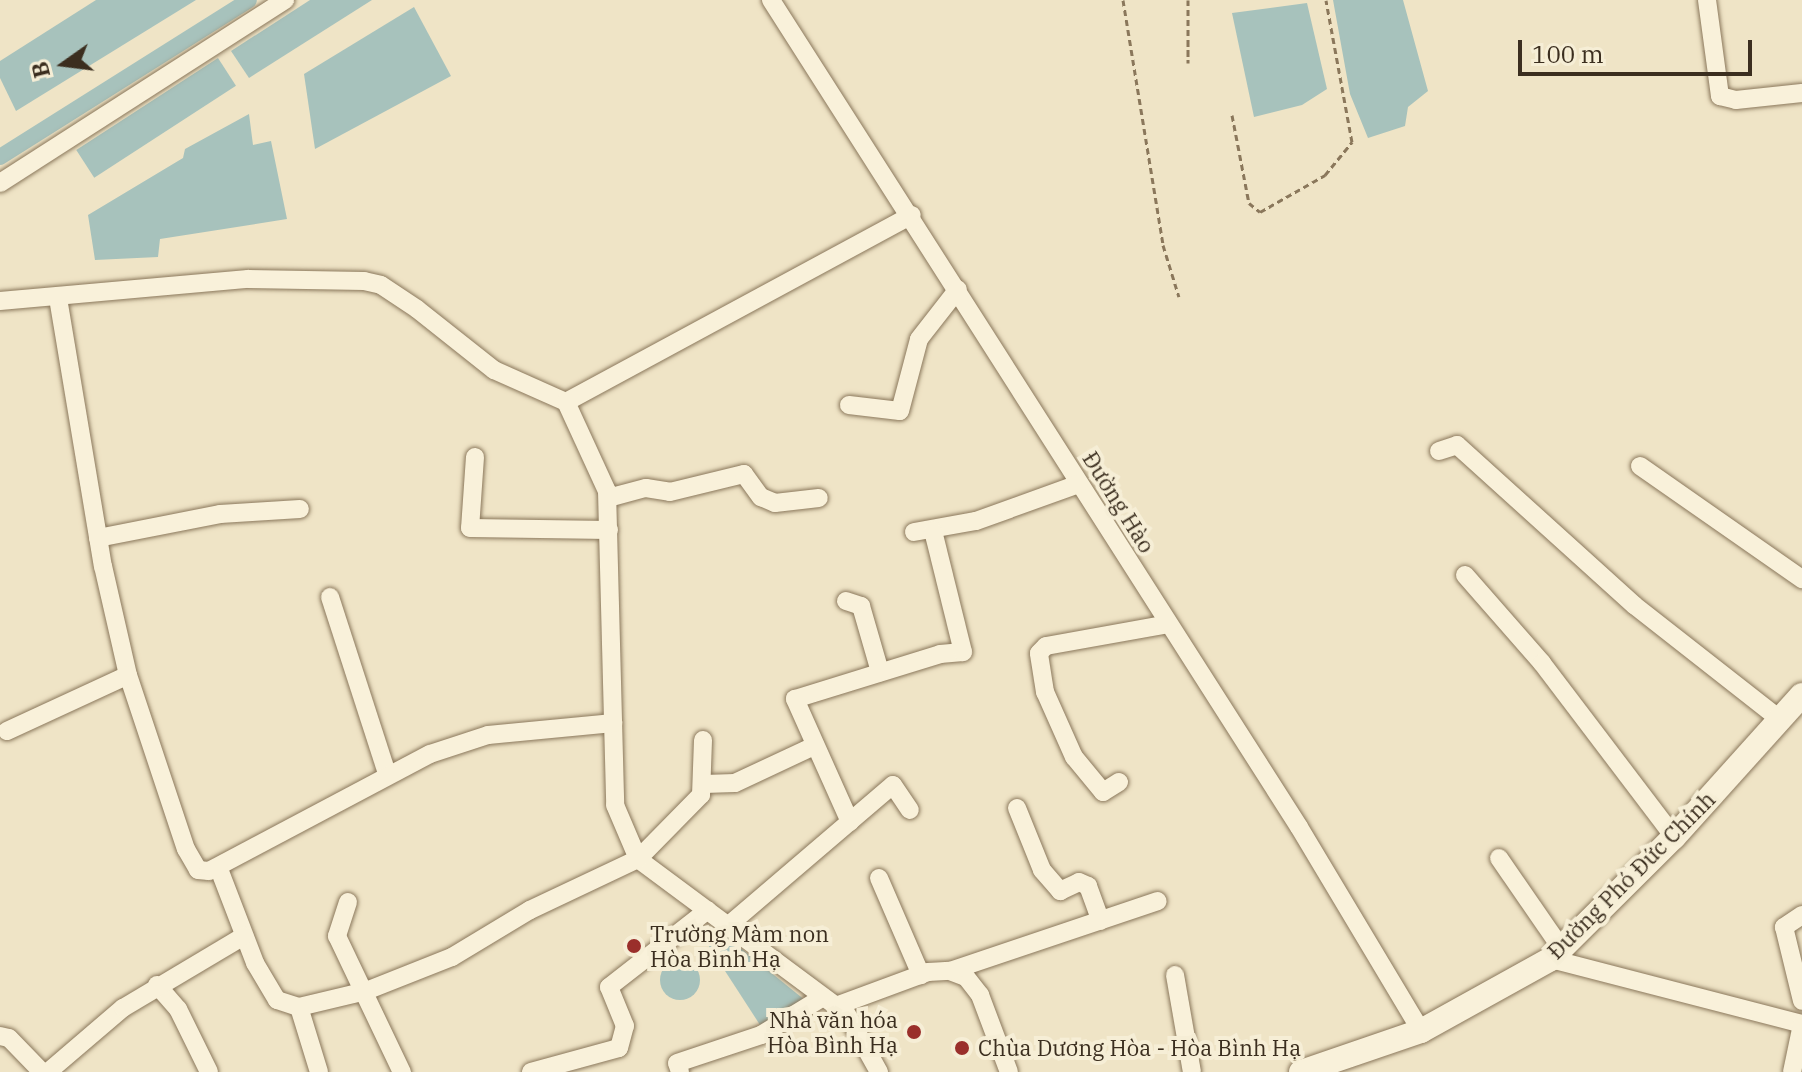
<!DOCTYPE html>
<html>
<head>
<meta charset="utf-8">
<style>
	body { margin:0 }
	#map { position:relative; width:1802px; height:1072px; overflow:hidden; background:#efe4c6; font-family:"IBM Plex Serif",serif }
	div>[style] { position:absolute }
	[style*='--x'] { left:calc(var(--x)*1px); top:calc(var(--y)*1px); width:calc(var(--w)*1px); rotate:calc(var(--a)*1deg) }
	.water>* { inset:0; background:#a7c2bc; transform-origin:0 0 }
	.round { border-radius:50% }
	.canal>* { height:16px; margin:-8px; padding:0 8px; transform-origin:8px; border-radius:8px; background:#a7c2bc }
	.path>* { height:3px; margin-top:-1.5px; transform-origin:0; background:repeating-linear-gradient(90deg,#8a775b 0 6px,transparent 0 10px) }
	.roads { filter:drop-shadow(0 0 2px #8a775b) drop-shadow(0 0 2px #8a775b) }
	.minor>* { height:18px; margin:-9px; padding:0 9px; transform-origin:9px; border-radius:9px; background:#f9f1da }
	.secondary>* { height:24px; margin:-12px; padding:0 12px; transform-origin:12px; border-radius:12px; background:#f9f1da }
	.dots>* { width:22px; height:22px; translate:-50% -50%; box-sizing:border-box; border:4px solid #f6eed6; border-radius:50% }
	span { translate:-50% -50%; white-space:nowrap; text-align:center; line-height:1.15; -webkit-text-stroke:8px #f6eed6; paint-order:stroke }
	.street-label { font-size:22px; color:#3b2e1f }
	.poi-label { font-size:22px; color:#3b2e1f }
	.left { translate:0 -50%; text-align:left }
	.right { translate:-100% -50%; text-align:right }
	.north { position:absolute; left:24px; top:24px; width:80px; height:80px; -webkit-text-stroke:6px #f6eed6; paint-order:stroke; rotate:256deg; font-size:22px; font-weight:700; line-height:32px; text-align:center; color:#3b2e1f }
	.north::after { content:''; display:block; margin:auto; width:28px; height:36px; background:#3b2e1f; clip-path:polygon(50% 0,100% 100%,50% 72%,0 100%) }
	.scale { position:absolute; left:1518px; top:40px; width:234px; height:36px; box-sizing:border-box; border:4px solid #3b2e1f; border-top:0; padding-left:10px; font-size:24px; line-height:28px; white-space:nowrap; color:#3b2e1f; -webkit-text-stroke:6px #f6eed6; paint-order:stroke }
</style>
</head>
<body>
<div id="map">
	<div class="water">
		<i style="clip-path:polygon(96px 0,196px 0,16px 111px,0 78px,0 61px)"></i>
		<i style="clip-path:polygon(310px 0,372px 0,249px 78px,231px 51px)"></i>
		<i style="clip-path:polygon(1333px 0,1403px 0,1428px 91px,1408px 107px,1405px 126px,1368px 138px,1350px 94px)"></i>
		<i style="clip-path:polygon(1307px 3px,1327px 89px,1302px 105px,1254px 117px,1232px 13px)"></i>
		<i style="clip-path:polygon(414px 7px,451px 76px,315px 149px,304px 74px)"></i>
		<i style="left:218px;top:58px;width:33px;height:169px;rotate:57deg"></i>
		<i style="clip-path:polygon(249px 114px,253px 145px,271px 141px,287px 219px,160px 239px,158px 257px,95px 260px,88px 215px,183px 158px,185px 149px)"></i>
		<i style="clip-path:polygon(714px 931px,726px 936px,806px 1001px,762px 1028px,703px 937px)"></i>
		<i class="round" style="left:660px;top:960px;width:40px;height:40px"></i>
	</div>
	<div class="canal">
		<i style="--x:0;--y:157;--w:294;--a:-32.2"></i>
	</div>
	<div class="path">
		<i style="--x:1123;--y:0;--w:248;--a:80.7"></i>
		<i style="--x:1163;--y:245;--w:54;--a:72.9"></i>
		<i style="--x:1188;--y:0;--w:63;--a:90"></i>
		<i style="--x:1232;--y:115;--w:90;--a:79.1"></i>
		<i style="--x:1249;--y:203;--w:14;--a:39"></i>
		<i style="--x:1260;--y:212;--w:75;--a:-29.6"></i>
		<i style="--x:1325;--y:175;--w:43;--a:-50.7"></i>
		<i style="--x:1352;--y:142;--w:144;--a:-100.4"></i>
	</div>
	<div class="roads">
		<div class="minor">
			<i style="--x:771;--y:0;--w:981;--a:57.44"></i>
			<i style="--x:1299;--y:827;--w:238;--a:59.1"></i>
			<i style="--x:1707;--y:0;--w:97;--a:82.3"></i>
			<i style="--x:1720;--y:96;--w:16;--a:14"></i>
			<i style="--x:1736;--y:100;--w:66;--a:-6.1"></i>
			<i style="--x:0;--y:183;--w:339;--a:-32.7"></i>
			<i style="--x:58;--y:298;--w:272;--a:80.5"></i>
			<i style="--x:103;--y:566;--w:112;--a:77.1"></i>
			<i style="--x:0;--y:301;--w:249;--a:-5.1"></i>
			<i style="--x:248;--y:279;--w:116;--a:1"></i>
			<i style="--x:364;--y:281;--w:17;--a:13"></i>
			<i style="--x:381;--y:285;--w:43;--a:33.7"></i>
			<i style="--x:417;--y:309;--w:98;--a:38.4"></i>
			<i style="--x:494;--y:370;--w:79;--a:24"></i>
			<i style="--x:566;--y:402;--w:98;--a:65.3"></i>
			<i style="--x:607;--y:491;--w:314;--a:88.5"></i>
			<i style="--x:615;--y:805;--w:59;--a:66.9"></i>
			<i style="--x:638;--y:859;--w:247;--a:36.6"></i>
			<i style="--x:836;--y:1006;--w:98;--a:-20.3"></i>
			<i style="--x:928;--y:972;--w:22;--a:-3"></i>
			<i style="--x:950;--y:971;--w:17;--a:21"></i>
			<i style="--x:966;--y:977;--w:23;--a:52"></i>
			<i style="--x:980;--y:995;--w:82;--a:69.4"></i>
			<i style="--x:566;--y:402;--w:393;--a:-28.4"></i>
			<i style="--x:849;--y:405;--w:51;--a:6.7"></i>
			<i style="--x:900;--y:411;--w:74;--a:-75.2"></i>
			<i style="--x:919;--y:339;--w:63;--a:-52"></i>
			<i style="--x:1439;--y:451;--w:19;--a:-18"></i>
			<i style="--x:1457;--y:445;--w:239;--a:42.1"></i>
			<i style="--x:1634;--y:605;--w:183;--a:38.1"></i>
			<i style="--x:475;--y:457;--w:71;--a:94"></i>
			<i style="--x:470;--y:528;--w:139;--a:0.8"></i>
			<i style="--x:1640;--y:466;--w:198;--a:34.9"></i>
			<i style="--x:608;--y:498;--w:39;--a:-15"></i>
			<i style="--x:646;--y:488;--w:24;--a:9"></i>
			<i style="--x:670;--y:492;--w:76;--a:-13.7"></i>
			<i style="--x:744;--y:474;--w:29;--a:54"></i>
			<i style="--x:761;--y:497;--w:15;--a:23"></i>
			<i style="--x:775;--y:503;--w:44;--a:-6.5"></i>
			<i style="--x:914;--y:532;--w:63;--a:-10.1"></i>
			<i style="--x:976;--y:521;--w:109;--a:-19.8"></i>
			<i style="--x:98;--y:538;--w:124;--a:-11.1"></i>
			<i style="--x:220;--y:514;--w:80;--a:-3.6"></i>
			<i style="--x:1465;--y:575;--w:117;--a:48.8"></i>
			<i style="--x:1542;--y:663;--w:218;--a:52.8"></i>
			<i style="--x:330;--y:597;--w:186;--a:72.1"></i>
			<i style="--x:846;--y:601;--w:16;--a:18"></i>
			<i style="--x:861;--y:606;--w:69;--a:73.9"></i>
			<i style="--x:7;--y:731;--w:133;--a:-24.8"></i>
			<i style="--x:128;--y:675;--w:183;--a:71.6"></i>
			<i style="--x:186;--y:849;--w:24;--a:60"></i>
			<i style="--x:198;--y:870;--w:11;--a:5"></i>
			<i style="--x:209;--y:871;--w:250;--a:-27.9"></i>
			<i style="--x:430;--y:754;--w:61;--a:-18.1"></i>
			<i style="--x:488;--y:735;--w:126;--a:-5.5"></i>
			<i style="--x:1119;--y:782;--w:19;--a:148"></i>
			<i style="--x:1103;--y:792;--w:45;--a:-129.6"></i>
			<i style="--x:1074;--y:757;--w:71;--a:-114"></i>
			<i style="--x:1045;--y:692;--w:39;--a:-99"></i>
			<i style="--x:1039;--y:653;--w:10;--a:-45"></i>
			<i style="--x:1046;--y:646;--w:124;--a:-10.2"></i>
			<i style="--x:704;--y:784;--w:31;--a:-2"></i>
			<i style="--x:735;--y:783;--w:87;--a:-25.1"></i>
			<i style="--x:1017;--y:808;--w:67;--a:68"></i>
			<i style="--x:1042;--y:870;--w:28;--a:49"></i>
			<i style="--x:1060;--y:891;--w:21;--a:-25"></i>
			<i style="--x:1079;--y:882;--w:10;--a:24"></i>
			<i style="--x:1088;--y:886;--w:37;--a:70"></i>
			<i style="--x:850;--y:822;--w:135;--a:-114.1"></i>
			<i style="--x:795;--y:699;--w:152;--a:-17.2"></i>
			<i style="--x:940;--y:654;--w:23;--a:-5"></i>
			<i style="--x:963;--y:652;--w:125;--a:-103.9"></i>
			<i style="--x:1499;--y:858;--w:109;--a:55.4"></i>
			<i style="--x:219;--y:869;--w:101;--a:69"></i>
			<i style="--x:255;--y:963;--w:43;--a:59.3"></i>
			<i style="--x:277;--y:1000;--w:23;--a:18"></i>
			<i style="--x:299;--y:1007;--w:69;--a:-13.4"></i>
			<i style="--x:366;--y:991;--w:92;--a:-21.6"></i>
			<i style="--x:452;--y:957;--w:91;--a:-31.1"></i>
			<i style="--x:530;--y:910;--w:119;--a:-25.3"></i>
			<i style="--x:638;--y:859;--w:90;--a:-45.5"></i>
			<i style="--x:701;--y:795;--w:55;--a:-87.9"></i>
			<i style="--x:879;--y:878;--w:106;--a:66.6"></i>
			<i style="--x:348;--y:902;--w:36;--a:108"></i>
			<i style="--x:337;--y:936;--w:151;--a:64.5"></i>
			<i style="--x:1802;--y:915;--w:22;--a:146"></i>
			<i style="--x:1784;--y:927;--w:76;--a:76.3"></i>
			<i style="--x:730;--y:924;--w:214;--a:-40.5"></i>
			<i style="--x:893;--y:785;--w:30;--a:56"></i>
			<i style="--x:1551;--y:959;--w:259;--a:14.5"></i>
			<i style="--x:950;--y:971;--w:219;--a:-18.6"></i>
			<i style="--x:1175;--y:975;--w:98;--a:80.1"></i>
			<i style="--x:157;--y:985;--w:32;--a:49"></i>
			<i style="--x:178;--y:1009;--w:70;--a:63.8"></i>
			<i style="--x:836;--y:1006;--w:10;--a:29"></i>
			<i style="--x:845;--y:1011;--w:70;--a:60.9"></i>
			<i style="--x:299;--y:1007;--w:68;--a:72.9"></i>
			<i style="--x:0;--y:1036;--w:9;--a:13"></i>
			<i style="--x:9;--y:1038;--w:47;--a:45.9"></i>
			<i style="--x:48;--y:1072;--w:99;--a:-40.5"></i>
			<i style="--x:123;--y:1008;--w:141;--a:-30.8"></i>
			<i style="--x:531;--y:1072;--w:91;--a:-15.3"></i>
			<i style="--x:619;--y:1048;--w:23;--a:-75"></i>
			<i style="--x:625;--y:1026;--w:42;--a:-112.3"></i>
			<i style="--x:609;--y:987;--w:125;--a:-37.9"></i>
			<i style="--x:680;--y:1072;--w:9;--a:-108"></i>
			<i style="--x:677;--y:1063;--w:89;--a:-18.4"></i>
			<i style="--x:761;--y:1035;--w:69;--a:-31.4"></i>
			<i style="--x:1792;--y:1072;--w:49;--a:-78.2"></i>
		</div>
		<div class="secondary">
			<i style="--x:1301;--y:1072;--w:127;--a:-18.9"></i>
			<i style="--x:1421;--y:1031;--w:149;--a:-29"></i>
			<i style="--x:1551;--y:959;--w:173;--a:-44.8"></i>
			<i style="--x:1674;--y:837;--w:191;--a:-48"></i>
		</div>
	</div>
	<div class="dots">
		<i style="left:634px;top:946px;background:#9a2f2b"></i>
		<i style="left:914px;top:1032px;background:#9a2f2b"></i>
		<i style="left:962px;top:1048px;background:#9a2f2b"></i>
	</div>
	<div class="street-label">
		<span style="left:1119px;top:502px;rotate:58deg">Đường Hào</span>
		<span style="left:1631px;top:875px;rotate:-45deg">Đường Phó Đức Chính</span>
	</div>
	<div class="poi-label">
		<span class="left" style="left:650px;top:946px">Trường Màm non<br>Hòa Bình Hạ</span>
		<span class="right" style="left:898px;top:1032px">Nhà văn hóa<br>Hòa Bình Hạ</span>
		<span class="left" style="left:978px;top:1048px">Chùa Dương Hòa - Hòa Bình Hạ</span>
	</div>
	<div class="north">B</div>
	<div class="scale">100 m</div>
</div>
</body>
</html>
